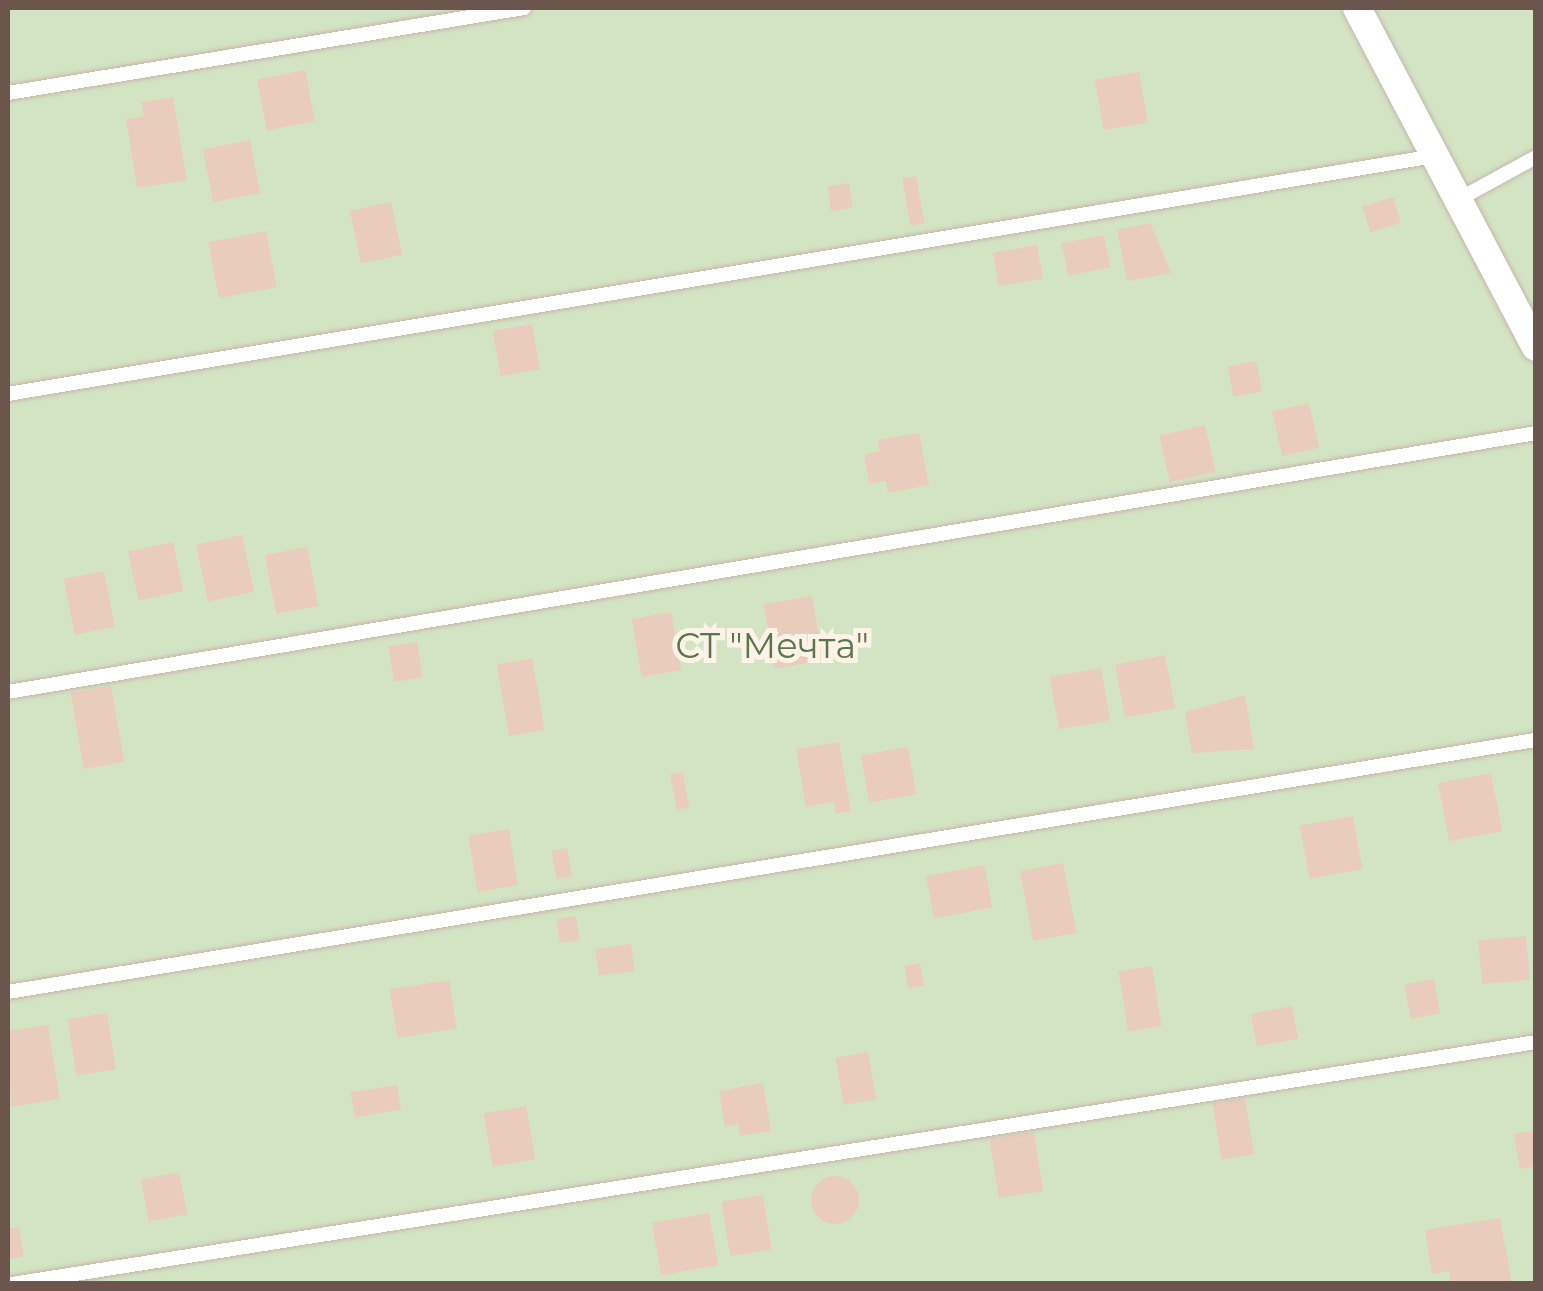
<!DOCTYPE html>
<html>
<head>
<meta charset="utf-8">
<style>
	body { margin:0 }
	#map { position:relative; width:1543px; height:1291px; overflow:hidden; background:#f8eee2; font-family:Montserrat,sans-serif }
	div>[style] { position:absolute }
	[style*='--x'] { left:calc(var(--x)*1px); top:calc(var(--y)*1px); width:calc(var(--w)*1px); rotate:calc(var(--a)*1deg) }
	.green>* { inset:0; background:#d3e4c3; transform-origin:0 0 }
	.building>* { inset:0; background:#eaccbd; transform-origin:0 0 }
	.round { border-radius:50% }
	.roads { filter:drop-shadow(0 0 2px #c7b5ab) drop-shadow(0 0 2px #c7b5ab) }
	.service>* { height:14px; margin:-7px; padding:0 7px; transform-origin:7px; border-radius:7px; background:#fff }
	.minor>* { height:28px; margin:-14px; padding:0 14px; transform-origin:14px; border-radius:14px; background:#fff }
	span { translate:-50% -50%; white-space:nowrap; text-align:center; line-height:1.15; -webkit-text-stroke:10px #fcf2e7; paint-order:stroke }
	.park-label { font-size:35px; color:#5a7749 }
	.frame { position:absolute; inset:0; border:10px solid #6c554c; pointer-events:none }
</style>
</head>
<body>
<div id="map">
	<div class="green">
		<i style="left:8px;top:8px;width:1527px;height:1276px"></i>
	</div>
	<div class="building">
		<i style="left:305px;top:70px;width:52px;height:49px;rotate:79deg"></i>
		<i style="left:1139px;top:72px;width:51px;height:45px;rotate:80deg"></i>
		<i style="clip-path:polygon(173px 97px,187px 180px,137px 188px,126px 119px,144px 116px,142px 102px)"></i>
		<i style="left:250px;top:140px;width:54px;height:48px;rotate:79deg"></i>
		<i style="left:916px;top:176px;width:48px;height:14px;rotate:80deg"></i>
		<i style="left:849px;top:183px;width:25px;height:22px;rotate:81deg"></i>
		<i style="left:1393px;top:197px;width:27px;height:32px;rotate:73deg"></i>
		<i style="left:391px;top:202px;width:54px;height:42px;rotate:78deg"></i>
		<i style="clip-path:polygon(1150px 223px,1171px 273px,1127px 281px,1117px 230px)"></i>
		<i style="left:266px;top:231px;width:57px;height:59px;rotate:79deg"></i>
		<i style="left:1104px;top:235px;width:33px;height:43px;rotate:79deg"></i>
		<i style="left:1037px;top:245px;width:34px;height:45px;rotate:80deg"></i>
		<i style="left:532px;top:324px;width:46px;height:40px;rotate:80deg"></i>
		<i style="left:1256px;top:361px;width:31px;height:29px;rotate:79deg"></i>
		<i style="left:1309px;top:403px;width:46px;height:38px;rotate:77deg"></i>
		<i style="left:1205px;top:425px;width:48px;height:47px;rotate:77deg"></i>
		<i style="clip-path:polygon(919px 433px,929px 485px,888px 493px,886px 481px,869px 484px,864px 455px,880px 451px,878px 440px)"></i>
		<i style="left:242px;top:535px;width:58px;height:47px;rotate:78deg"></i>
		<i style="left:173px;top:542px;width:50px;height:46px;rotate:78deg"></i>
		<i style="left:307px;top:547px;width:60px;height:43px;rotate:79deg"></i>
		<i style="left:104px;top:571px;width:57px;height:41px;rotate:79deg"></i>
		<i style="left:812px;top:596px;width:65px;height:49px;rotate:80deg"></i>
		<i style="left:671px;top:612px;width:59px;height:40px;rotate:80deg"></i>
		<i style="left:417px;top:642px;width:36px;height:29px;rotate:81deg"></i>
		<i style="left:1165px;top:655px;width:54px;height:51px;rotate:79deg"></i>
		<i style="left:532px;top:658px;width:73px;height:36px;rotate:80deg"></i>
		<i style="left:1101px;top:668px;width:53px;height:52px;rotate:80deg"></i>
		<i style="left:111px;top:686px;width:77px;height:41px;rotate:80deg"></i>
		<i style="clip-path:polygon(1245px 695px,1254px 749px,1192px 753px,1185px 712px)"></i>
		<i style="clip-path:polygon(839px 742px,851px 811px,836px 814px,834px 802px,806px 807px,796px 749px)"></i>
		<i style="left:908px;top:747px;width:48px;height:48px;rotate:80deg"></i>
		<i style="left:683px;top:772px;width:36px;height:13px;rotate:80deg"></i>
		<i style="left:1491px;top:773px;width:59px;height:54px;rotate:79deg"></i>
		<i style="left:1353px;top:816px;width:54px;height:54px;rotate:80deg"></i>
		<i style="left:509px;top:829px;width:57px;height:41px;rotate:81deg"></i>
		<i style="left:567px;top:848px;width:29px;height:16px;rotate:80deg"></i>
		<i style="left:1063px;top:863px;width:71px;height:44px;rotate:79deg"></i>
		<i style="left:984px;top:865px;width:43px;height:59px;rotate:79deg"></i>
		<i style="left:576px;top:916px;width:24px;height:20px;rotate:81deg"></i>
		<i style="left:1526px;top:936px;width:44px;height:48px;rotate:85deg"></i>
		<i style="left:631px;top:944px;width:27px;height:36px;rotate:82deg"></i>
		<i style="left:920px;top:963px;width:23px;height:16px;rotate:80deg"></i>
		<i style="left:1152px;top:966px;width:61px;height:34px;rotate:81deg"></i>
		<i style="left:1434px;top:979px;width:35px;height:30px;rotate:80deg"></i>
		<i style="left:449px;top:980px;width:49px;height:60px;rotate:81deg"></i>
		<i style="left:1292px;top:1006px;width:33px;height:42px;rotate:79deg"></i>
		<i style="left:107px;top:1013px;width:57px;height:40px;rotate:81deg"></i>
		<i style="clip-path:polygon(48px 1025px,60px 1099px,11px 1107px,8px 1031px)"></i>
		<i style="left:868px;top:1052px;width:48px;height:33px;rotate:80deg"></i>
		<i style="clip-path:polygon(763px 1083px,771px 1131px,740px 1136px,738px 1124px,725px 1127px,719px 1091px)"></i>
		<i style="left:397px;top:1085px;width:25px;height:47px;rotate:81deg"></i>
		<i style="left:1245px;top:1098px;width:57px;height:33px;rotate:81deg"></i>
		<i style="left:526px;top:1106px;width:54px;height:43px;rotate:80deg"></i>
		<i style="clip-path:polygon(1536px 1130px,1536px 1166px,1520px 1169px,1514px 1134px)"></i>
		<i style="left:1034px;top:1132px;width:60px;height:45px;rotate:81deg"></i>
		<i style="left:179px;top:1172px;width:43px;height:39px;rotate:79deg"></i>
		<i class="round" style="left:811px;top:1176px;width:48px;height:48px"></i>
		<i style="left:763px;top:1195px;width:55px;height:42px;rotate:81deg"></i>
		<i style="left:709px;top:1213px;width:53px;height:58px;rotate:80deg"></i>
		<i style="clip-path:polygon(1500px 1218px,1512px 1284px,1451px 1284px,1449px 1271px,1432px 1274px,1425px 1230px)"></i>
		<i style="clip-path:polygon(19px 1227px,24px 1256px,8px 1259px,8px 1229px)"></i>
	</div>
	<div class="roads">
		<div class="service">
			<i style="--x:8;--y:93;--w:523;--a:-9.35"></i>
			<i style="--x:1461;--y:198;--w:85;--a:-28.7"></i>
			<i style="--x:8;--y:394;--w:1447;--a:-9.47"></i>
			<i style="--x:8;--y:692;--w:1550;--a:-9.62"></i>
			<i style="--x:8;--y:992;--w:1549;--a:-9.37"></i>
			<i style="--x:12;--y:1284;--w:1543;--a:-9.02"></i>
		</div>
		<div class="minor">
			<i style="--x:1357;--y:8;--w:383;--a:62.2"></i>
		</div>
	</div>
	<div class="park-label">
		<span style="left:772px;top:646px">СТ "Мечта"</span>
	</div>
	<div class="frame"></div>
</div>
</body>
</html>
